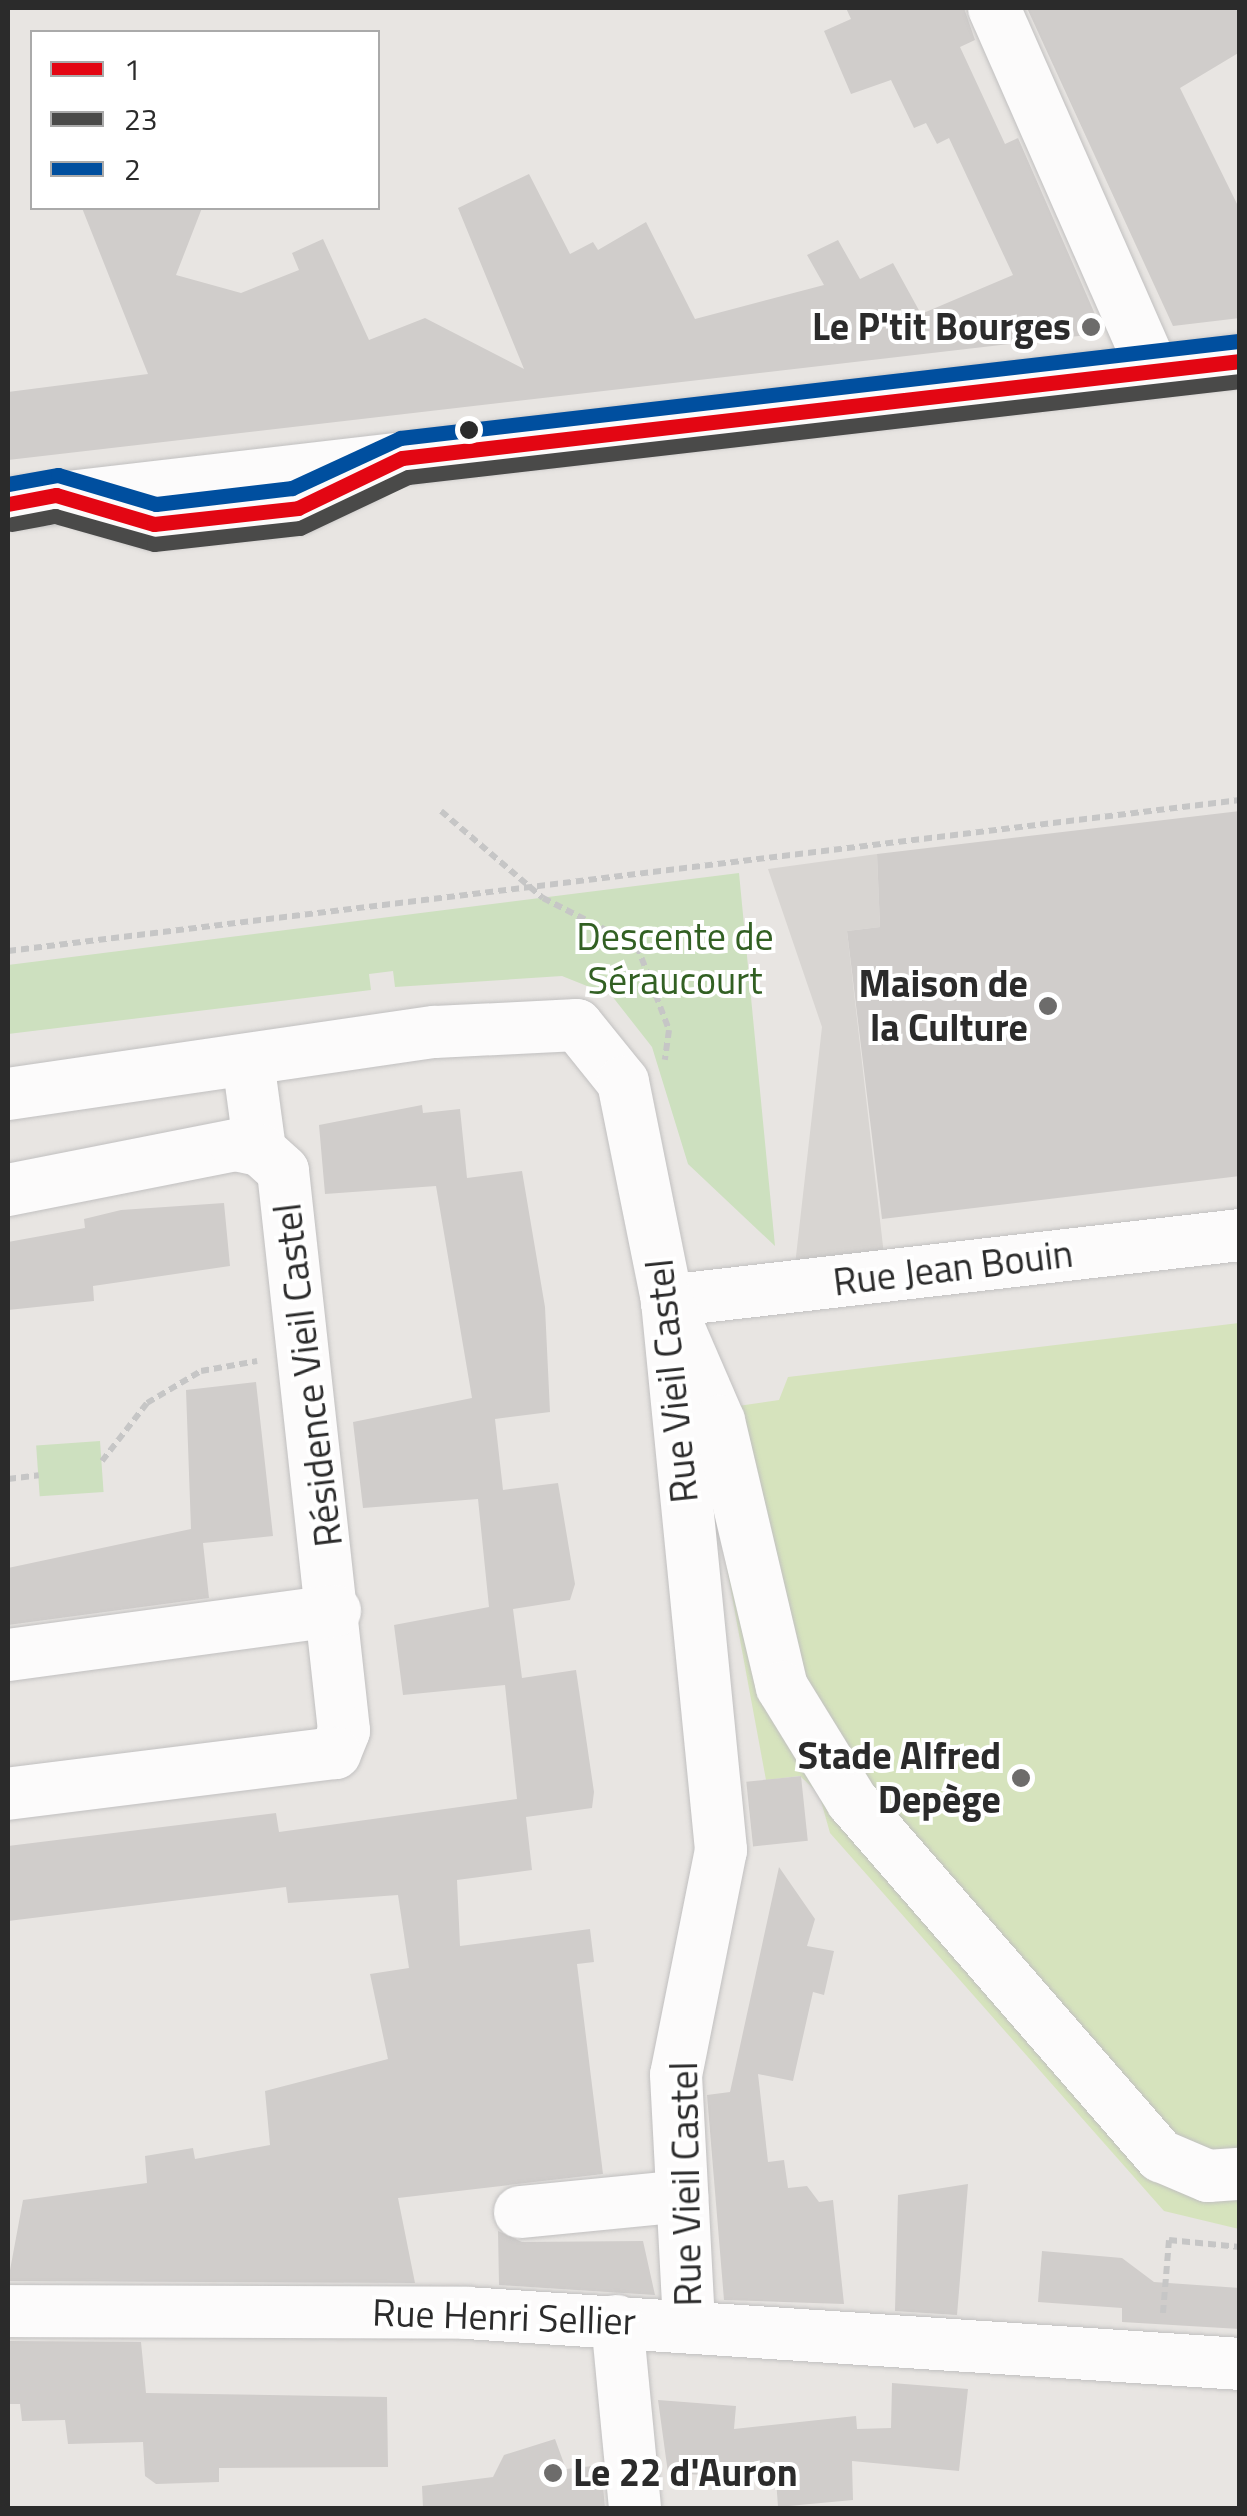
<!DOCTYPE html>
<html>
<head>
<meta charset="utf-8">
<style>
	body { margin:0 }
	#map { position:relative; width:1247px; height:2516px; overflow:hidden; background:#e8e5e2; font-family:"Titillium Web",sans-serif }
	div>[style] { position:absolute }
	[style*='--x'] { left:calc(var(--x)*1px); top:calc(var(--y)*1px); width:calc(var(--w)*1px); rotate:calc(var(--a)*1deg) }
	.green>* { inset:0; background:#cde0bf; transform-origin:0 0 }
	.pitch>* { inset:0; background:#d6e3bd }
	.plaza>* { inset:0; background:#d8d5d2 }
	.building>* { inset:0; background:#d0cdcb; transform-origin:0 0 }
	.path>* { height:6px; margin-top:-3px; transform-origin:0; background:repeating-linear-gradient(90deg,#c6c6c6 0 8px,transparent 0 13px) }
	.roads { filter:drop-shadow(0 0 2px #c1c0c0) drop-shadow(0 0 2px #c1c0c0) }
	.minor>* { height:52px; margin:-26px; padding:0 26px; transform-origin:26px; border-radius:26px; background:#fcfbfb }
	.bus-1>* { height:15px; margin:-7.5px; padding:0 7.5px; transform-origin:7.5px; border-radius:7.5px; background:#e30613 }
	.bus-2>* { height:15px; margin:-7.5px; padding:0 7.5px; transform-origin:7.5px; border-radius:7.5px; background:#4a4a49 }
	.bus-3>* { height:15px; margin:-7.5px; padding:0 7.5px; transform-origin:7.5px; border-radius:7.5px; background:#004f9f }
	.dots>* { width:28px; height:28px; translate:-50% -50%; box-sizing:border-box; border:5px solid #fff; border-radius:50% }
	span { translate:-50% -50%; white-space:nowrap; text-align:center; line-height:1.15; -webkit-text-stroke:8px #fff; paint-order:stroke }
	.poi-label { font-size:38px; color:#2b2b2b; font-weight:700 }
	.right { translate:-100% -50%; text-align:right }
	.left { translate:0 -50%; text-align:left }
	.park-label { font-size:38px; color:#326023 }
	.street-label { font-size:38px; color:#2b2b2b }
	.frame { position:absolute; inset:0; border:10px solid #2b2b2b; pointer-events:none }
	.legend { position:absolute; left:30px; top:30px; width:350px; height:180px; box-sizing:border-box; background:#fff; border:2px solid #aaa; margin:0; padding:12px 18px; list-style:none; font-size:30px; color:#2b2b2b }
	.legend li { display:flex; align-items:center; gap:20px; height:50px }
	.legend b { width:50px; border:2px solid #aaa }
</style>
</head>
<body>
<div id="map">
	<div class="green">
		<i style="clip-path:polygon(739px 873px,775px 1246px,688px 1164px,652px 1047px,612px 996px,562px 976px,395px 987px,393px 971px,369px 974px,371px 990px,8px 1034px,8px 965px)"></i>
		<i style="left:100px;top:1441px;width:51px;height:64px;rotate:86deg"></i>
	</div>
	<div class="pitch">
		<i style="clip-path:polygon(1239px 1323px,1239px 2229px,1164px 2211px,830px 1833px,819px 1794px,800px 1776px,766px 1780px,703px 1440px,731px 1407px,779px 1400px,788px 1377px)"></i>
	</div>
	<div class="plaza">
		<i style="clip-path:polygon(877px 854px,880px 927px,847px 931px,884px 1255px,795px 1265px,822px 1027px,768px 869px)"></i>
	</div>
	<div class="building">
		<i style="clip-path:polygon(846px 8px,964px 8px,975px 40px,960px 47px,1005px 144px,1018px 138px,1101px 328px,1096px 334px,8px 460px,8px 392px,148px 374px,82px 208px,202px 208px,176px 275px,241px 293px,299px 270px,292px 253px,323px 239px,369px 340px,425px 318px,524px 369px,458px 208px,529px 174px,570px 254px,593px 242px,598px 250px,646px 222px,695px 319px,824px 285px,807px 255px,838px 240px,860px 279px,893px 263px,921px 314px,1013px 275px,949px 138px,937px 144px,926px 123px,914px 128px,891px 80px,851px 94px,824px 31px,851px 19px)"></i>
		<i style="clip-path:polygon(1027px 8px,1240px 8px,1240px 52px,1180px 88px,1240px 210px,1240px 318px,1173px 326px)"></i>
		<i style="clip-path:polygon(1240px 811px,1240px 1176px,882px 1219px,847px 931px,880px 927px,877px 854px)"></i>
		<i style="clip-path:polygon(422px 1105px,423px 1113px,460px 1109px,467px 1178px,522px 1171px,545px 1307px,550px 1412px,495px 1419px,503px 1490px,558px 1483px,575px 1584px,570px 1600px,513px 1609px,522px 1678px,576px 1670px,594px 1792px,592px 1808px,526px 1817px,532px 1870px,457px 1880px,460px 1946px,590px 1929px,594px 1962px,577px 1964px,603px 2174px,398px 2198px,415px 2283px,8px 2281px,23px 2200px,147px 2183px,145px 2156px,193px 2148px,195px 2159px,270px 2145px,265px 2091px,388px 2059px,370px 1974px,409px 1968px,398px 1895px,288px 1903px,286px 1887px,8px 1921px,8px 1846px,276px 1813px,279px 1832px,517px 1799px,505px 1685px,403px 1695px,394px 1625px,489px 1607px,478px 1499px,363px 1508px,353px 1422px,472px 1398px,436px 1186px,325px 1194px,319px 1125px)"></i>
		<i style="clip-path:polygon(224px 1203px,230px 1266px,93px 1286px,94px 1301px,8px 1310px,8px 1242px,85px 1228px,84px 1219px,121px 1210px)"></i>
		<i style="clip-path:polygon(256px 1382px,273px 1536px,203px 1543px,209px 1598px,8px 1625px,8px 1568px,191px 1529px,186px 1390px)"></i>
		<i style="left:801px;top:1776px;width:65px;height:55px;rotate:84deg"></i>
		<i style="clip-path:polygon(779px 1867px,815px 1919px,807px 1946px,834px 1951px,824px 1995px,813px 1992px,793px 2081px,758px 2074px,768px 2162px,784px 2160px,788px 2188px,807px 2186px,819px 2202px,833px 2200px,844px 2304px,724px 2300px,707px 2095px,730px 2092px)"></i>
		<i style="clip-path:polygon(968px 2184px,957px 2315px,895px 2311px,898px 2195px)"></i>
		<i style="clip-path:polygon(498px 2231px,522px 2242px,643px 2241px,655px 2295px,499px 2285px)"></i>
		<i style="clip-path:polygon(1042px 2251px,1122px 2258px,1154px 2282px,1240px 2288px,1240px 2329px,1122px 2322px,1122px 2308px,1038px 2302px)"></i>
		<i style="clip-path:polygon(8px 2341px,141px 2342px,146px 2393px,387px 2397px,388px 2467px,219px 2468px,219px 2482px,156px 2484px,145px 2476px,143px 2442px,68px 2444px,65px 2420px,22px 2421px,20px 2404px,8px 2404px)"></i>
		<i style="clip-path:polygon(892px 2383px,968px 2389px,959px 2471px,852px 2461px,853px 2500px,778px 2507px,776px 2479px,668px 2473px,658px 2400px,736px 2406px,734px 2429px,856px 2416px,857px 2429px,891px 2428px)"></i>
		<i style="clip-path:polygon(555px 2439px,566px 2469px,601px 2465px,605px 2508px,423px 2508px,422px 2486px,493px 2477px,504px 2455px)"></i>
	</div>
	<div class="path">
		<i style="--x:441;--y:811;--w:134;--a:40.5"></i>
		<i style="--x:543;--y:898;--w:106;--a:27.1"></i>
		<i style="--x:637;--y:946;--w:90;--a:69.1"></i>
		<i style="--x:669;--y:1030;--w:30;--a:98"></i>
		<i style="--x:8;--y:951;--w:1241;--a:-6.99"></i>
		<i style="--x:102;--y:1461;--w:73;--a:-52.2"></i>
		<i style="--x:147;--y:1403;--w:63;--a:-30.7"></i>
		<i style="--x:201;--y:1371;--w:57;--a:-10.1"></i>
		<i style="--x:8;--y:1479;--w:31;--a:-7"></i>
		<i style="--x:1163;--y:2313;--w:73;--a:-85.3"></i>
		<i style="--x:1169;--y:2240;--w:71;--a:5.6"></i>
	</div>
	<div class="roads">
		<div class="minor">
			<i style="--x:994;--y:8;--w:396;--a:66.3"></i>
			<i style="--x:81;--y:502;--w:76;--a:16.8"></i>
			<i style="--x:154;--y:524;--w:145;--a:-6.3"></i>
			<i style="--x:298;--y:508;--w:76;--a:-25.6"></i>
			<i style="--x:8;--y:504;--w:1240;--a:-6.62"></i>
			<i style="--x:248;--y:1061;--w:90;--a:82.3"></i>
			<i style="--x:8;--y:1094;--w:431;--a:-8.3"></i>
			<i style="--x:435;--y:1032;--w:142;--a:-2.8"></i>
			<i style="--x:577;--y:1025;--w:73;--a:51.1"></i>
			<i style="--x:623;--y:1082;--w:223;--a:78.6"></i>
			<i style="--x:667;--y:1301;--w:552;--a:84.38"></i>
			<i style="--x:721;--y:1850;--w:229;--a:101.3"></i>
			<i style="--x:676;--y:2075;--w:250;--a:87"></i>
			<i style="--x:8;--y:1190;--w:232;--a:-11.2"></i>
			<i style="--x:236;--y:1145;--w:25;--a:12"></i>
			<i style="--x:260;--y:1150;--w:31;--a:42"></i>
			<i style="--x:283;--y:1171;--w:563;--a:83.78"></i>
			<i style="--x:344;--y:1731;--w:24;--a:112"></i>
			<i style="--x:335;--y:1753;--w:330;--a:172.9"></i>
			<i style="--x:1240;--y:1235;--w:577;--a:173.43"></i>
			<i style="--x:667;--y:1301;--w:131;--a:66.6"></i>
			<i style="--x:719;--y:1421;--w:273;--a:76.7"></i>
			<i style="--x:782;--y:1687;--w:134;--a:58.4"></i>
			<i style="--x:852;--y:1801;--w:471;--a:49"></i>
			<i style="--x:1161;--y:2156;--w:51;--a:23.1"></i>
			<i style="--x:1208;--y:2176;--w:32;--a:-4"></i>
			<i style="--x:8;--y:1655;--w:330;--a:-7.7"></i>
			<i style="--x:520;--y:2212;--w:163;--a:-5.6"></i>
			<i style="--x:8;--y:2311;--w:459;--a:0.2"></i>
			<i style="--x:467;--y:2313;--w:775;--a:3.77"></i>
			<i style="--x:617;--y:2321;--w:188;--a:84.5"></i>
		</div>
	</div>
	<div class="bus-1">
		<i style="--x:8;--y:504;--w:49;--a:-10.6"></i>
		<i style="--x:56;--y:495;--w:102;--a:16.5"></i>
		<i style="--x:154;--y:524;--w:145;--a:-6.3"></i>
		<i style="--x:298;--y:508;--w:115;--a:-25.7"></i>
		<i style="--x:402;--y:458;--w:844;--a:-6.6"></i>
	</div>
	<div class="bus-2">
		<i style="--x:12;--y:524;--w:44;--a:-10.5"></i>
		<i style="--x:55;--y:516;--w:103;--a:15.8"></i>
		<i style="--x:154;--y:544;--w:147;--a:-6.3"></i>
		<i style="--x:300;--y:528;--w:119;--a:-25.3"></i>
		<i style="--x:408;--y:477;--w:838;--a:-6.58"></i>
	</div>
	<div class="bus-3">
		<i style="--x:8;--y:484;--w:51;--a:-10.2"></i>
		<i style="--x:58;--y:475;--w:102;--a:16.5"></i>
		<i style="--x:156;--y:504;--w:137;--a:-6.7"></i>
		<i style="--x:292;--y:488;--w:119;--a:-24.8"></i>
		<i style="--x:400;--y:438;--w:844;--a:-6.6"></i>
	</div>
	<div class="dots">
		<i style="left:1091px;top:327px;background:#6d6c6b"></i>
		<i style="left:469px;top:430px;background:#2b2b2b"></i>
		<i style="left:1048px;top:1006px;background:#6d6c6b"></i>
		<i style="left:1021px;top:1778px;background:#6d6c6b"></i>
		<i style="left:553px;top:2473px;background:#6d6c6b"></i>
	</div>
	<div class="poi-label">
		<span class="right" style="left:1071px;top:327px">Le P'tit Bourges</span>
		<span class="right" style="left:1028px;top:1006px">Maison de<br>la Culture</span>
		<span class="right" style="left:1001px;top:1778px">Stade Alfred<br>Depège</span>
		<span class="left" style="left:573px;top:2473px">Le 22 d'Auron</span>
	</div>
	<div class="park-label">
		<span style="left:675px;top:959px">Descente de<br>Séraucourt</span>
	</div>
	<div class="street-label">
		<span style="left:953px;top:1268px;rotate:-7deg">Rue Jean Bouin</span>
		<span style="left:308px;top:1375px;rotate:-97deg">Résidence Vieil Castel</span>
		<span style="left:672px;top:1381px;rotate:-96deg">Rue Vieil Castel</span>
		<span style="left:686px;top:2184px;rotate:-91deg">Rue Vieil Castel</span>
		<span style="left:504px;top:2317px;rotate:2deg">Rue Henri Sellier</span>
	</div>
	<div class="frame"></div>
	<ul class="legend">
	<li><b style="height:12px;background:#e30613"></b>1</li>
	<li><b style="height:12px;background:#4a4a49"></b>23</li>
	<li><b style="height:12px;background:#004f9f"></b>2</li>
	</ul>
</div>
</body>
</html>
